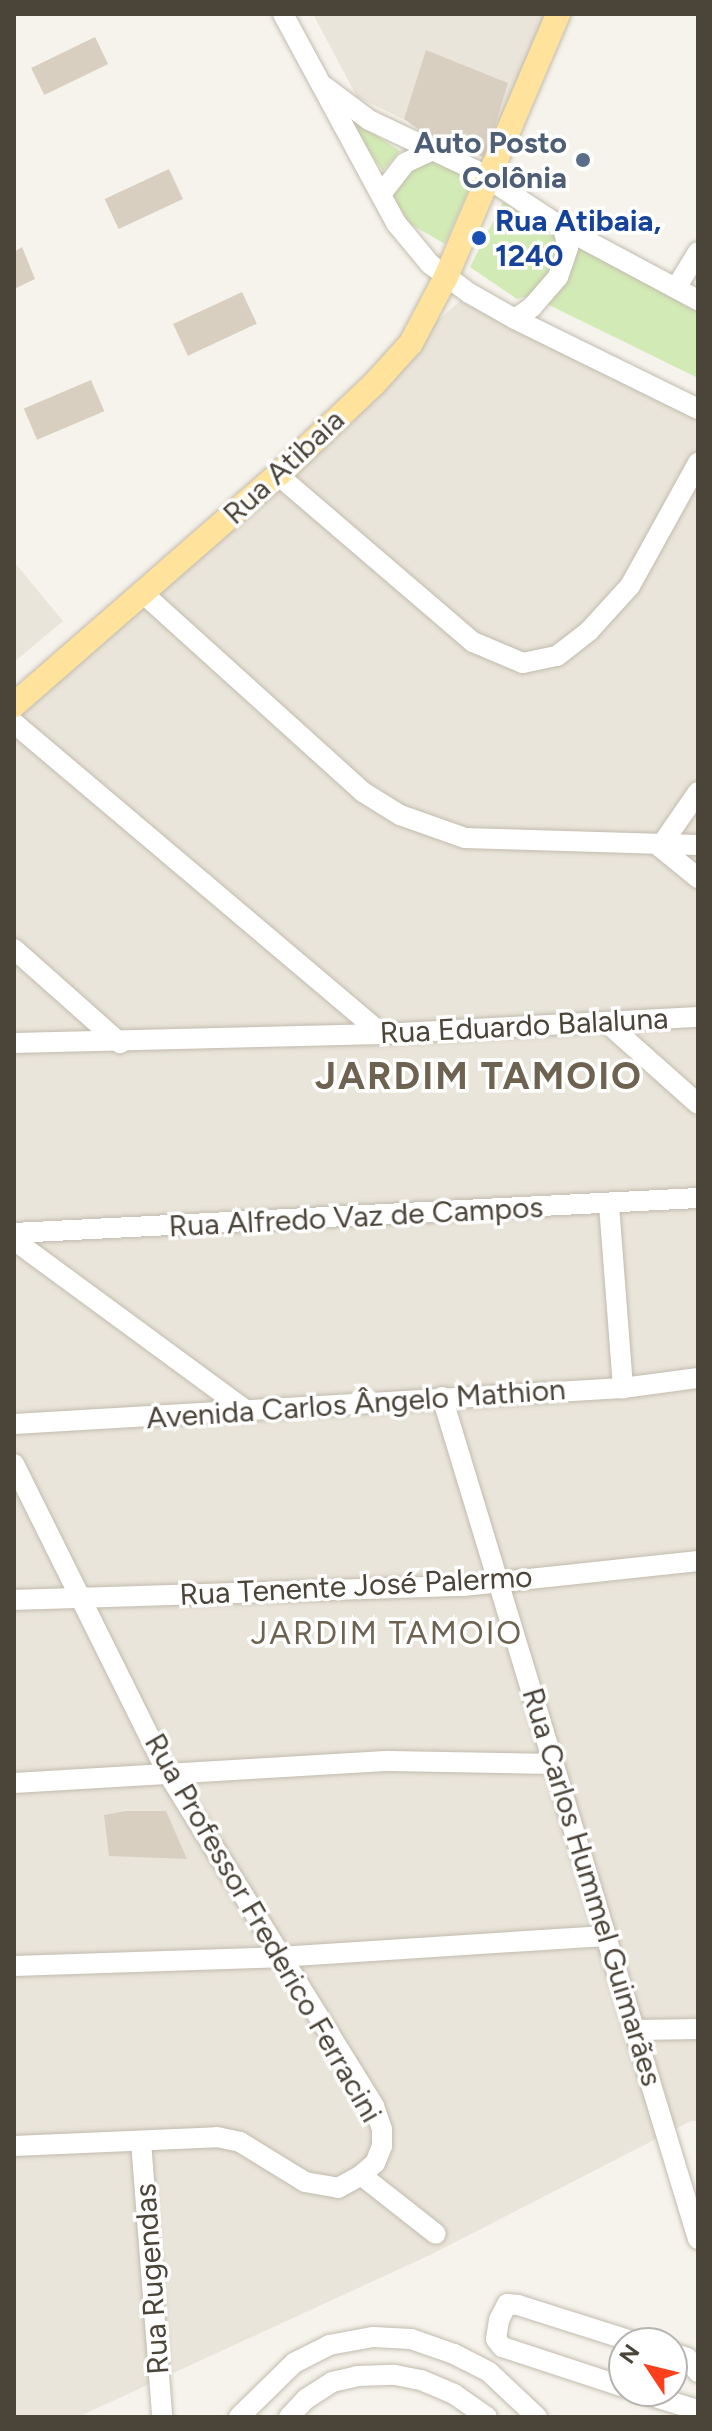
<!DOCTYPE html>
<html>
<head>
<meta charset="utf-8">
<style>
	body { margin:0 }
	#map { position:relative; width:712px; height:2431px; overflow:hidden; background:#f6f3ec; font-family:Figtree,sans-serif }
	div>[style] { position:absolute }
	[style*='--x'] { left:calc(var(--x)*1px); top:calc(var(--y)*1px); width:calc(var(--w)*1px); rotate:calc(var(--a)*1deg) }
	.residential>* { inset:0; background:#eae5da }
	.green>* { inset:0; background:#d2eab5 }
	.building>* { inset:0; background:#d8cfc1; transform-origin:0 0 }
	.roads { filter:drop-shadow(0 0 2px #c2bbae) drop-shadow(0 0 2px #c2bbae) }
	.minor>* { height:20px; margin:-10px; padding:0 10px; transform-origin:10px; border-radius:10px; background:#fff }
	.major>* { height:24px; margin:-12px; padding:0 12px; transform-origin:12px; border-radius:12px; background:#ffe39c }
	.dots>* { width:22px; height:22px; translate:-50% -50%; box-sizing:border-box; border:4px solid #fff; border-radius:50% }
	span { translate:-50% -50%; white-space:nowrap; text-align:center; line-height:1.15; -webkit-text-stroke:7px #fff; paint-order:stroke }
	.service-label { font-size:30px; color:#4e5e75; font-weight:700 }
	.right { translate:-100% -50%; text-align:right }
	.transit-label { font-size:30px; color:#164399; font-weight:700 }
	.left { translate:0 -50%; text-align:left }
	.street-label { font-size:30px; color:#4b4439 }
	.neighbourhood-label { font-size:32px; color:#6e6250; letter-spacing:2px }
	.district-label { font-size:38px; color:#6e6250; font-weight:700; letter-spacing:2px }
	.frame { position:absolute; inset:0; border:16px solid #4b4439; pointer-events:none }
	.north { position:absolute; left:608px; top:2327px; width:80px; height:80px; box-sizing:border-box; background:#fff; border:2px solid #b7b4b0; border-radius:50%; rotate:305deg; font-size:22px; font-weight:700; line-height:32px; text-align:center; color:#4b4439 }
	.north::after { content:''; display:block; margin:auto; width:28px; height:36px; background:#fc3f1d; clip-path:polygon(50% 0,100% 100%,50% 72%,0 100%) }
</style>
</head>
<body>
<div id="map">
	<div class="residential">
		<i style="clip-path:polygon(313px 14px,558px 14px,485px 158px,357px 97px)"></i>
		<i style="clip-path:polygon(469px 293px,698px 406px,698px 2121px,691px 2121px,432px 2254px,78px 2417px,14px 2417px,14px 694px)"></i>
		<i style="clip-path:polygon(14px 562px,63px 621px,14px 662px)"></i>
	</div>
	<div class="green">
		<i style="clip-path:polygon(342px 113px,400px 151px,383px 171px)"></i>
		<i style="clip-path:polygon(429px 158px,473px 180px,445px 244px,405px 221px,394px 197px,400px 176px)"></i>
		<i style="clip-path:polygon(503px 202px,558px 237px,558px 256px,552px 271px,529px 296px,517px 299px,470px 267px)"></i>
		<i style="clip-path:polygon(580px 242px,698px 308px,698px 378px,543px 302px,567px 275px)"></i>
	</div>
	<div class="building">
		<i style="left:95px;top:37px;width:30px;height:71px;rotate:64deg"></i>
		<i style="clip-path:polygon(426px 50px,508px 83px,485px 158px,422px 132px,404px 119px)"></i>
		<i style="left:169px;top:169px;width:33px;height:71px;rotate:65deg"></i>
		<i style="clip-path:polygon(22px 247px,35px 279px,14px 289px,14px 252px)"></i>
		<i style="left:242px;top:292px;width:35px;height:76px;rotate:65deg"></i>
		<i style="left:91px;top:380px;width:34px;height:73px;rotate:67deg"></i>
		<i style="clip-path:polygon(126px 1811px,166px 1811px,187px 1859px,109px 1856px,104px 1815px)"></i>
	</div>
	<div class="roads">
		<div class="minor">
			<i style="--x:283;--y:14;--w:238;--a:61.6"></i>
			<i style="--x:396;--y:223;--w:53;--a:50.3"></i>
			<i style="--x:430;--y:264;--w:49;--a:36.6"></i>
			<i style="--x:469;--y:293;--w:53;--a:29.5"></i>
			<i style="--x:515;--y:319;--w:204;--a:26.2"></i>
			<i style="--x:325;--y:87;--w:55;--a:36.9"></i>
			<i style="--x:369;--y:120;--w:117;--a:25.3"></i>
			<i style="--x:475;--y:170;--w:105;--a:33.4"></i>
			<i style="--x:563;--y:228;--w:153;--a:28.1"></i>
			<i style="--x:381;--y:194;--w:39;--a:-52"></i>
			<i style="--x:405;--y:163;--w:26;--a:-25"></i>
			<i style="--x:676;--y:288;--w:42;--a:-58.6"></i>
			<i style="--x:515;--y:319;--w:21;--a:-35"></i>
			<i style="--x:532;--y:307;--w:40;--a:-49"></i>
			<i style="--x:558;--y:277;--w:31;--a:-71"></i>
			<i style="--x:568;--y:248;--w:21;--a:-104"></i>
			<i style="--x:278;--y:475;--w:257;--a:40.6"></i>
			<i style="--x:473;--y:642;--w:54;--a:22.8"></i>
			<i style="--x:523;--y:663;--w:35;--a:-12"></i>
			<i style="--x:557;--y:656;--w:41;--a:-38"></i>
			<i style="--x:589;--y:631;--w:61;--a:-47.7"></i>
			<i style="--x:630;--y:586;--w:141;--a:-61.1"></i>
			<i style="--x:145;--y:595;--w:294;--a:42.1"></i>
			<i style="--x:363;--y:792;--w:44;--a:31.9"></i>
			<i style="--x:400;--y:815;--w:69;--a:19.5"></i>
			<i style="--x:465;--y:838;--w:233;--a:1.7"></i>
			<i style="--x:14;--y:723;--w:482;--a:40.2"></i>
			<i style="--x:660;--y:847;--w:67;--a:-55.4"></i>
			<i style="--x:660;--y:847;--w:49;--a:39.2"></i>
			<i style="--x:14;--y:949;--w:142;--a:41.6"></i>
			<i style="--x:606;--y:1022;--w:123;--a:41.7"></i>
			<i style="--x:14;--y:1043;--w:368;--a:-1.4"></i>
			<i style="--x:382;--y:1034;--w:316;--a:-3.1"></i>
			<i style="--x:609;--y:1205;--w:184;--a:85.6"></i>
			<i style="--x:14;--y:1233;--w:685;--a:-2.93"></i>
			<i style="--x:14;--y:1240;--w:289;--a:36.3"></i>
			<i style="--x:442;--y:1397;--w:880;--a:73.09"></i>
			<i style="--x:14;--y:1424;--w:610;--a:-3.38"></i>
			<i style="--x:623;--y:1388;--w:76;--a:-7.6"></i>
			<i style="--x:14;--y:1464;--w:344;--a:63.6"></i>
			<i style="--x:167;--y:1772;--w:393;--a:58.2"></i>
			<i style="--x:374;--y:2106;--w:24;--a:71"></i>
			<i style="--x:382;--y:2129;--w:17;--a:90"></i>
			<i style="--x:382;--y:2146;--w:18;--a:112"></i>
			<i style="--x:375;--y:2163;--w:18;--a:139"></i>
			<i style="--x:361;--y:2175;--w:95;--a:38.2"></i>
			<i style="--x:14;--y:1600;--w:450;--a:-1.8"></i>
			<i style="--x:464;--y:1586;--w:235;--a:-6.1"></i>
			<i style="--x:14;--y:1783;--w:376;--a:-3.4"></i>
			<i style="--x:389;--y:1761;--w:165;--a:1"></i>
			<i style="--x:14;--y:1966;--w:265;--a:-1.9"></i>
			<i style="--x:279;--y:1957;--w:327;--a:-3.7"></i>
			<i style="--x:637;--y:2030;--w:61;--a:-0.9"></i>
			<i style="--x:141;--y:2141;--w:277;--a:85.6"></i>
			<i style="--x:14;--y:2146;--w:203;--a:-2.5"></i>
			<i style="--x:217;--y:2137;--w:24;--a:12"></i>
			<i style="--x:240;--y:2142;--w:76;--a:31.6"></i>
			<i style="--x:305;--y:2182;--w:34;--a:10"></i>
			<i style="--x:338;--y:2188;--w:26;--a:-29"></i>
			<i style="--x:672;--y:2353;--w:16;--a:18"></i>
			<i style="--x:687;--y:2358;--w:18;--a:52"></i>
			<i style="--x:624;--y:2387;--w:128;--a:-161.8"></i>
			<i style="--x:502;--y:2347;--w:10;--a:-127"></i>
			<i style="--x:496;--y:2339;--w:19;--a:-81"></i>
			<i style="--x:499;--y:2320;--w:18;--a:-63"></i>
			<i style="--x:507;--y:2304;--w:11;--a:5"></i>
			<i style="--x:518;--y:2305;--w:126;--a:17.6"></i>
			<i style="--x:635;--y:2391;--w:66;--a:16.8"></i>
			<i style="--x:239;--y:2417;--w:77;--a:-44.5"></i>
			<i style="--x:294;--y:2363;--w:39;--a:-27"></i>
			<i style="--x:329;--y:2345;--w:45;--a:-10.3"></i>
			<i style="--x:373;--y:2337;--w:38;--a:3"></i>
			<i style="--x:411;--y:2339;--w:46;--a:19.2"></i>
			<i style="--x:454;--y:2354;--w:39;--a:27"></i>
			<i style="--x:489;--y:2372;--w:66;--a:43.2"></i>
			<i style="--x:289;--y:2417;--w:25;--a:-47"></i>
			<i style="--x:306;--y:2399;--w:31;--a:-33"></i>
			<i style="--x:332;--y:2382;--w:26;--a:-13"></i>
			<i style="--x:357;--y:2376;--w:38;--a:-2"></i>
			<i style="--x:395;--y:2375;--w:26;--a:11"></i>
			<i style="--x:421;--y:2380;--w:36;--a:23"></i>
			<i style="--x:454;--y:2394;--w:40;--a:34.9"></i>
		</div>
		<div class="major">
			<i style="--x:14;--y:705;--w:350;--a:-41.1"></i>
			<i style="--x:278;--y:475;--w:132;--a:-43.5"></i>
			<i style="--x:374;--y:384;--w:55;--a:-47.9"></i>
			<i style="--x:411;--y:343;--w:75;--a:-62.1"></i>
			<i style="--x:446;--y:277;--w:286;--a:-66.9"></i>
		</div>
	</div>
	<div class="dots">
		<i style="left:583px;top:160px;background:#5c6f8a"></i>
		<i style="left:479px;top:238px;background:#1a4fb4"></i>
	</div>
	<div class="service-label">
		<span class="right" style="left:567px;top:160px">Auto Posto<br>Colônia</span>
	</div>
	<div class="transit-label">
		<span class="left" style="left:495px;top:238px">Rua Atibaia,<br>1240</span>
	</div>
	<div class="street-label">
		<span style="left:284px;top:467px;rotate:-43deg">Rua Atibaia</span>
		<span style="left:524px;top:1026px;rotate:-3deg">Rua Eduardo Balaluna</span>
		<span style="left:356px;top:1217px;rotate:-3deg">Rua Alfredo Vaz de Campos</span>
		<span style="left:356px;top:1404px;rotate:-4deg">Avenida Carlos Ângelo Mathion</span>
		<span style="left:356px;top:1586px;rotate:-3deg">Rua Tenente José Palermo</span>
		<span style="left:592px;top:1887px;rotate:73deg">Rua Carlos Hummel Guimarães</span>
		<span style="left:263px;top:1928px;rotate:60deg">Rua Professor Frederico Ferracini</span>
		<span style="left:152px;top:2279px;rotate:-94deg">Rua Rugendas</span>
	</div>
	<div class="neighbourhood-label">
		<span style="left:387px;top:1633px">JARDIM TAMOIO</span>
	</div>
	<div class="district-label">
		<span style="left:479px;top:1077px">JARDIM TAMOIO</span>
	</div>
	<div class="frame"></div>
	<div class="north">N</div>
</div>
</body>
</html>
